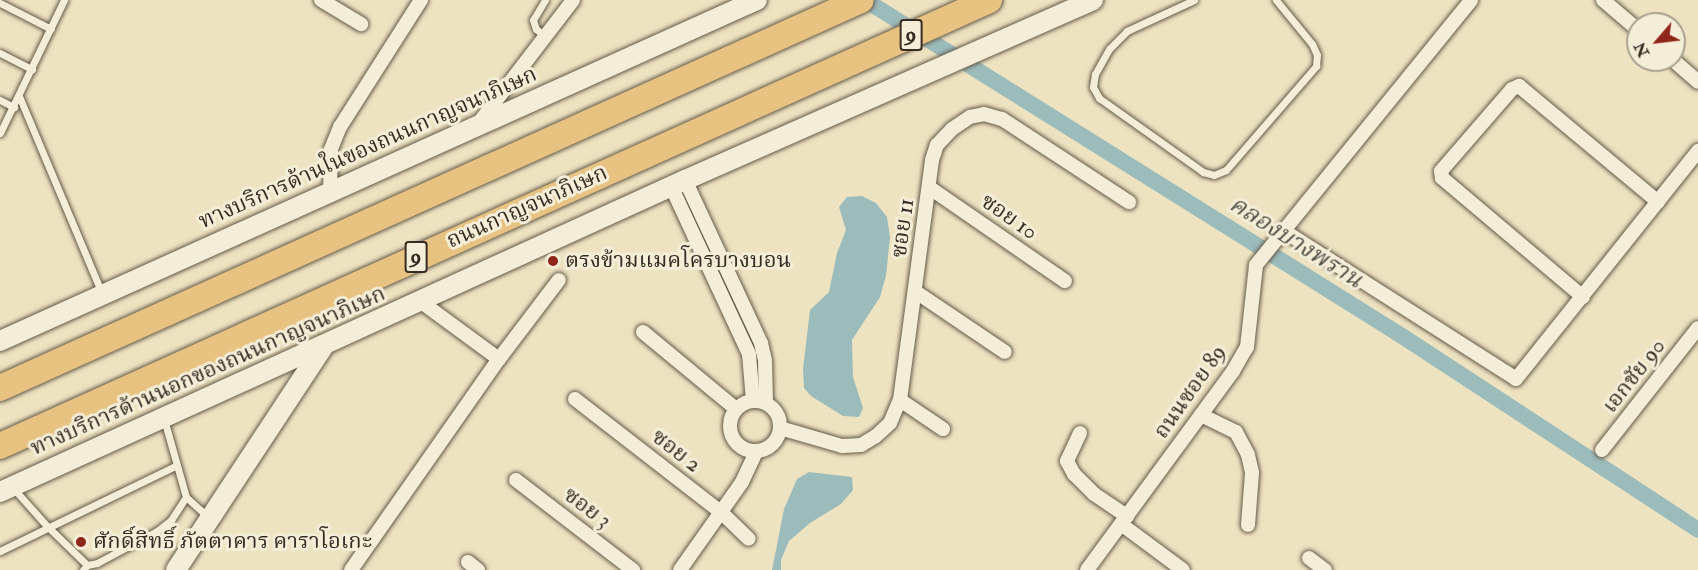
<!DOCTYPE html>
<html>
<head>
<meta charset="utf-8">
<style>
	body { margin:0 }
	#map { position:relative; width:1698px; height:570px; overflow:hidden; background:#eee3c1; font-family:"IM FELL Double Pica","Noto Serif Thai",serif }
	div>[style] { position:absolute }
	[style*='--x'] { left:calc(var(--x)*1px); top:calc(var(--y)*1px); width:calc(var(--w)*1px); rotate:calc(var(--a)*1deg) }
	.water>* { inset:0; background:#9cbcbc }
	.canal>* { height:16px; margin:-8px; padding:0 8px; transform-origin:8px; border-radius:8px; background:#9cbcbc }
	.roads { filter:drop-shadow(0 0 2px #645a4a) drop-shadow(0 0 2px #645a4a) }
	.lane>* { height:7px; margin:-3.5px; padding:0 3.5px; transform-origin:3.5px; border-radius:3.5px; background:#f4edd7 }
	.street>* { height:14px; margin:-7px; padding:0 7px; transform-origin:7px; border-radius:7px; background:#f4edd7 }
	.street>.ring { margin:-7px; padding:0; box-sizing:content-box; background:none; border:14px solid #f4edd7; border-radius:50% }
	.secondary>* { height:20px; margin:-10px; padding:0 10px; transform-origin:10px; border-radius:10px; background:#f4edd7 }
	.highway>* { height:26px; margin:-13px; padding:0 13px; transform-origin:13px; border-radius:13px; background:#e7c280 }
	.dots>* { width:16px; height:16px; translate:-50% -50%; box-sizing:border-box; border:3px solid #f4edd7; border-radius:50% }
	span { translate:-50% -50%; white-space:nowrap; text-align:center; line-height:1.15; -webkit-text-stroke:6px #f4edd7; paint-order:stroke }
	.shield-label span { padding:2px 4px; background:#f4edd7; border:2px solid; border-radius:4px; -webkit-text-stroke-width:0 }
	.shield-label { font-size:21px; color:#362c23; font-weight:700 }
	.street-label { font-size:22px; color:#362c23 }
	.poi-label { font-size:22px; color:#362c23 }
	.left { translate:0 -50%; text-align:left }
	.water-label { font-size:24px; color:#505049; font-style:italic }
	.north { position:absolute; left:1626px; top:12px; width:60px; height:60px; box-sizing:border-box; background:#f4edd7; border:2px solid #a8a08f; border-radius:50%; rotate:242deg; font-size:16px; font-weight:700; line-height:24px; text-align:center; color:#362c23 }
	.north::after { content:''; display:block; margin:auto; width:21px; height:27px; background:#8f2418; clip-path:polygon(50% 0,100% 100%,50% 72%,0 100%) }
</style>
</head>
<body>
<div id="map">
	<div class="water">
		<i style="clip-path:polygon(862px 196px,876px 203px,887px 217px,890px 237px,886px 276px,880px 297px,852px 340px,853px 377px,863px 408px,859px 417px,843px 416px,811px 396px,804px 388px,803px 369px,810px 310px,829px 292px,837px 253px,846px 230px,839px 207px,847px 197px)"></i>
		<i style="clip-path:polygon(809px 472px,852px 477px,853px 490px,841px 504px,810px 523px,789px 541px,781px 560px,781px 570px,772px 570px,784px 509px,797px 479px)"></i>
	</div>
	<div class="canal">
		<i style="--x:865;--y:0;--w:633;--a:32.03"></i>
		<i style="--x:1402;--y:336;--w:354;--a:33.2"></i>
	</div>
	<div class="roads">
		<div class="lane">
			<i style="--x:545;--y:0;--w:23;--a:121"></i>
			<i style="--x:533;--y:20;--w:9;--a:72"></i>
			<i style="--x:536;--y:29;--w:13;--a:39"></i>
			<i style="--x:1194;--y:0;--w:74;--a:155.2"></i>
			<i style="--x:1127;--y:31;--w:25;--a:135"></i>
			<i style="--x:1109;--y:49;--w:29;--a:119"></i>
			<i style="--x:1095;--y:74;--w:13;--a:99"></i>
			<i style="--x:1093;--y:87;--w:13;--a:61"></i>
			<i style="--x:1099;--y:98;--w:128;--a:35.4"></i>
			<i style="--x:1203;--y:172;--w:11;--a:15"></i>
			<i style="--x:1214;--y:175;--w:13;--a:-23"></i>
			<i style="--x:1226;--y:170;--w:138;--a:-49.1"></i>
			<i style="--x:1316;--y:66;--w:11;--a:-85"></i>
			<i style="--x:1317;--y:55;--w:12;--a:-114"></i>
			<i style="--x:1312;--y:44;--w:57;--a:-129.3"></i>
			<i style="--x:0;--y:3;--w:57;--a:27"></i>
			<i style="--x:0;--y:53;--w:36;--a:27"></i>
			<i style="--x:19;--y:96;--w:214;--a:67.2"></i>
			<i style="--x:0;--y:100;--w:16;--a:27"></i>
			<i style="--x:0;--y:133;--w:148;--a:-64.3"></i>
			<i style="--x:14;--y:489;--w:50;--a:48.3"></i>
			<i style="--x:47;--y:526;--w:56;--a:44.3"></i>
			<i style="--x:186;--y:497;--w:30;--a:42"></i>
			<i style="--x:0;--y:551;--w:195;--a:-25.9"></i>
			<i style="--x:83;--y:570;--w:6;--a:-51"></i>
			<i style="--x:87;--y:565;--w:10;--a:-11"></i>
			<i style="--x:97;--y:563;--w:68;--a:-28.1"></i>
			<i style="--x:157;--y:531;--w:18;--a:-38"></i>
			<i style="--x:171;--y:520;--w:27;--a:-57"></i>
			<i style="--x:186;--y:497;--w:81;--a:-105.8"></i>
		</div>
		<div class="street">
			<i style="--x:321;--y:0;--w:47;--a:31"></i>
			<i style="--x:1603;--y:0;--w:46;--a:40.6"></i>
			<i style="--x:1673;--y:60;--w:33;--a:41"></i>
			<i style="--x:478;--y:124;--w:156;--a:-52.5"></i>
			<i style="--x:685;--y:180;--w:180;--a:65"></i>
			<i style="--x:761;--y:343;--w:18;--a:77"></i>
			<i style="--x:765;--y:361;--w:42;--a:88.6"></i>
			<i style="--x:671;--y:186;--w:185;--a:65.1"></i>
			<i style="--x:749;--y:354;--w:47;--a:85.1"></i>
			<i style="--x:930;--y:188;--w:164;--a:34.6"></i>
			<i style="--x:330;--y:193;--w:44;--a:-88.7"></i>
			<i style="--x:331;--y:149;--w:24;--a:-68"></i>
			<i style="--x:340;--y:127;--w:151;--a:-57.5"></i>
			<i style="--x:1284;--y:231;--w:275;--a:32.5"></i>
			<i style="--x:1516;--y:379;--w:292;--a:-51.4"></i>
			<i style="--x:916;--y:292;--w:107;--a:34"></i>
			<i style="--x:1583;--y:297;--w:185;--a:-139.8"></i>
			<i style="--x:1442;--y:178;--w:7;--a:-98"></i>
			<i style="--x:1441;--y:171;--w:108;--a:-49.1"></i>
			<i style="--x:1512;--y:89;--w:8;--a:-23"></i>
			<i style="--x:1519;--y:86;--w:181;--a:39.8"></i>
			<i style="--x:643;--y:332;--w:121;--a:39.6"></i>
			<i style="--x:499;--y:359;--w:99;--a:-52.8"></i>
			<i style="--x:575;--y:399;--w:186;--a:37.8"></i>
			<i style="--x:722;--y:513;--w:37;--a:44"></i>
			<i style="--x:900;--y:400;--w:52;--a:34"></i>
			<i class="ring" style="left:730px;top:401px;width:36px;height:36px"></i>
			<i style="--x:1201;--y:415;--w:39;--a:26"></i>
			<i style="--x:1236;--y:432;--w:26;--a:62"></i>
			<i style="--x:1248;--y:455;--w:18;--a:77"></i>
			<i style="--x:1252;--y:473;--w:52;--a:94.4"></i>
			<i style="--x:780;--y:428;--w:65;--a:16.2"></i>
			<i style="--x:842;--y:446;--w:19;--a:-3"></i>
			<i style="--x:861;--y:445;--w:17;--a:-31"></i>
			<i style="--x:876;--y:436;--w:19;--a:-43"></i>
			<i style="--x:890;--y:423;--w:25;--a:-67"></i>
			<i style="--x:900;--y:400;--w:242;--a:-82.4"></i>
			<i style="--x:932;--y:160;--w:16;--a:-72"></i>
			<i style="--x:937;--y:145;--w:22;--a:-47"></i>
			<i style="--x:952;--y:129;--w:22;--a:-34"></i>
			<i style="--x:970;--y:117;--w:14;--a:-12"></i>
			<i style="--x:984;--y:114;--w:19;--a:16"></i>
			<i style="--x:1002;--y:119;--w:152;--a:33.2"></i>
			<i style="--x:1080;--y:433;--w:31;--a:115"></i>
			<i style="--x:1067;--y:461;--w:15;--a:62"></i>
			<i style="--x:1074;--y:474;--w:28;--a:45"></i>
			<i style="--x:1094;--y:494;--w:40;--a:34"></i>
			<i style="--x:1602;--y:450;--w:155;--a:-51.8"></i>
			<i style="--x:516;--y:480;--w:148;--a:37.6"></i>
			<i style="--x:1121;--y:524;--w:77;--a:36.6"></i>
			<i style="--x:1309;--y:558;--w:20;--a:37"></i>
			<i style="--x:468;--y:562;--w:13;--a:39"></i>
			<i style="--x:351;--y:570;--w:258;--a:-55"></i>
			<i style="--x:499;--y:359;--w:97;--a:-143.8"></i>
			<i style="--x:680;--y:570;--w:108;--a:-54.8"></i>
			<i style="--x:742;--y:482;--w:33;--a:-65"></i>
			<i style="--x:1087;--y:570;--w:247;--a:-53.7"></i>
			<i style="--x:1233;--y:371;--w:28;--a:-60"></i>
			<i style="--x:1247;--y:347;--w:82;--a:-83.7"></i>
			<i style="--x:1256;--y:265;--w:341;--a:-50.9"></i>
		</div>
		<div class="secondary">
			<i style="--x:0;--y:341;--w:830;--a:-24.25"></i>
			<i style="--x:0;--y:492;--w:753;--a:-24.49"></i>
			<i style="--x:685;--y:180;--w:446;--a:-23.8"></i>
			<i style="--x:176;--y:570;--w:267;--a:-56.6"></i>
		</div>
		<div class="highway">
			<i style="--x:0;--y:388;--w:944;--a:-24.26"></i>
			<i style="--x:0;--y:446;--w:1085;--a:-24.27"></i>
		</div>
	</div>
	<div class="dots">
		<i style="left:553px;top:261px;background:#8f2418"></i>
		<i style="left:81px;top:542px;background:#8f2418"></i>
	</div>
	<div class="shield-label">
		<span style="left:911px;top:35px">9</span>
		<span style="left:416px;top:257px">9</span>
	</div>
	<div class="street-label">
		<span style="left:368px;top:148px;rotate:-24deg">ทางบริการด้านในของถนนกาญจนาภิเษก</span>
		<span style="left:527px;top:207px;rotate:-24deg">ถนนกาญจนาภิเษก</span>
		<span style="left:1009px;top:217px;rotate:35deg">ซอย 10</span>
		<span style="left:903px;top:228px;rotate:-82deg">ซอย 11</span>
		<span style="left:208px;top:371px;rotate:-24deg">ทางบริการด้านนอกของถนนกาญจนาภิเษก</span>
		<span style="left:1634px;top:376px;rotate:-52deg">เอกชัย 90</span>
		<span style="left:1190px;top:392px;rotate:-55deg">ถนนซอย 89</span>
		<span style="left:676px;top:451px;rotate:38deg">ซอย 2</span>
		<span style="left:587px;top:508px;rotate:37deg">ซอย 3</span>
	</div>
	<div class="poi-label">
		<span class="left" style="left:565px;top:261px">ตรงข้ามแมคโครบางบอน</span>
		<span class="left" style="left:93px;top:542px">ศักดิ์สิทธิ์ ภัตตาคาร คาราโอเกะ</span>
	</div>
	<div class="water-label">
		<span style="left:1296px;top:242px;rotate:32deg">คลองบางพราน</span>
	</div>
	<div class="north">N</div>
</div>
</body>
</html>
